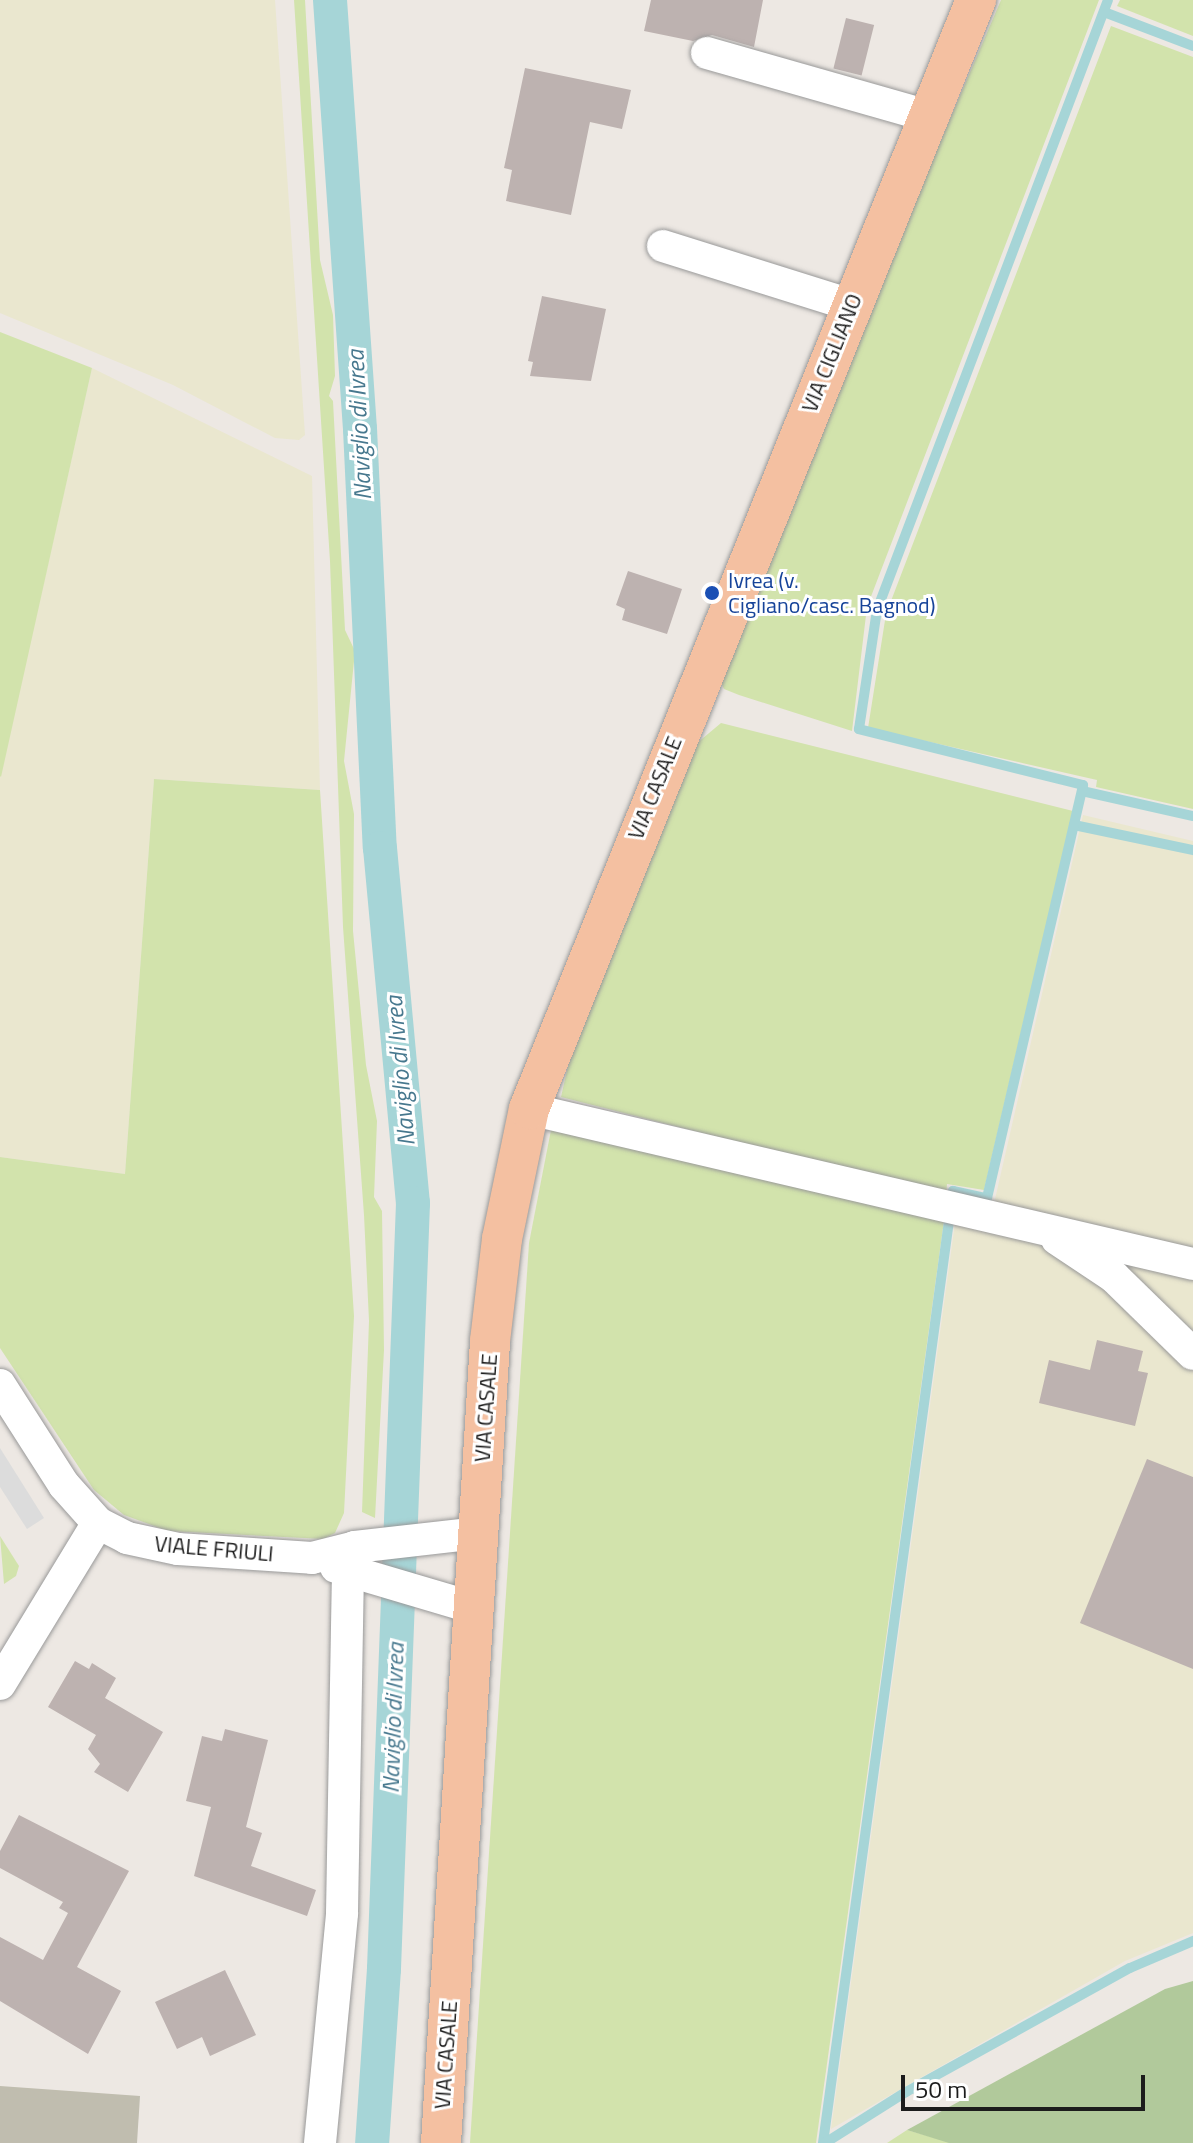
<!DOCTYPE html>
<html>
<head>
<meta charset="utf-8">
<style>
	body { margin:0 }
	#map { position:relative; width:1193px; height:2143px; overflow:hidden; background:#ede8e3; font-family:"Titillium Web",sans-serif }
	div>[style] { position:absolute }
	[style*='--x'] { left:calc(var(--x)*1px); top:calc(var(--y)*1px); width:calc(var(--w)*1px); rotate:calc(var(--a)*1deg) }
	.construction>* { inset:0; background:#c0bdaf }
	.farmland>* { inset:0; background:#eae7cf }
	.grass>* { inset:0; background:#d2e3ac }
	.forest>* { inset:0; background:#b1c99b }
	.parking>* { inset:0; background:#dcdcdc }
	.stream>* { height:10px; margin:-5px; padding:0 5px; transform-origin:5px; border-radius:5px; background:#a6d5d7 }
	.canal>* { height:34px; margin:-17px; padding:0 17px; transform-origin:17px; border-radius:17px; background:#a6d5d7 }
	.building>* { inset:0; background:#bdb2b0; transform-origin:0 0 }
	.roads { filter:drop-shadow(0 0 2px #999) drop-shadow(0 0 2px #999) }
	.minor>* { height:32px; margin:-16px; padding:0 16px; transform-origin:16px; border-radius:16px; background:#fff }
	.major>* { height:40px; margin:-20px; padding:0 20px; transform-origin:20px; border-radius:20px; background:#f4c0a1 }
	.dots>* { width:22px; height:22px; translate:-50% -50%; box-sizing:border-box; border:4px solid #fff; border-radius:50% }
	span { translate:-50% -50%; white-space:nowrap; text-align:center; line-height:1.15; -webkit-text-stroke:6px #fff; paint-order:stroke }
	.street-label { font-size:22px; color:#1c1c1c }
	.transit-label { font-size:22px; color:#164399 }
	.left { translate:0 -50%; text-align:left }
	.water-label { font-size:24px; color:#47788e; font-style:italic }
	.scale { position:absolute; left:901px; top:2075px; width:244px; height:36px; box-sizing:border-box; border:4px solid #1c1c1c; border-top:0; padding-left:10px; font-size:24px; line-height:28px; white-space:nowrap; color:#1c1c1c; -webkit-text-stroke:6px #fff; paint-order:stroke }
</style>
</head>
<body>
<div id="map">
	<div class="construction">
		<i style="clip-path:polygon(0 2086px,140px 2096px,137px 2143px,0 2143px)"></i>
	</div>
	<div class="farmland">
		<i style="clip-path:polygon(0 0,275px 0,305px 435px,299px 440px,275px 438px,173px 385px,0 313px)"></i>
		<i style="clip-path:polygon(92px 368px,312px 476px,320px 790px,154px 779px,125px 1174px,0 1157px,0 777px)"></i>
		<i style="clip-path:polygon(1083px 815px,1193px 841px,1193px 1933px,1125px 1961px,831px 2129px,958px 1201px,993px 1208px)"></i>
	</div>
	<div class="grass">
		<i style="clip-path:polygon(294px 0,305px 0,320px 260px,333px 315px,335px 376px,329px 396px,333px 401px,345px 630px,355px 651px,344px 761px,354px 814px,353px 931px,366px 1065px,377px 1121px,374px 1197px,382px 1211px,384px 1350px,375px 1518px,362px 1512px,369px 1321px,364px 1215px,343px 927px,330px 561px)"></i>
		<i style="clip-path:polygon(1001px 0,1099px 0,867px 607px,852px 731px,739px 695px,724px 689px,718px 676px,812px 441px)"></i>
		<i style="clip-path:polygon(1120px 0,1193px 0,1193px 36px,1117px 6px)"></i>
		<i style="clip-path:polygon(1111px 26px,1193px 57px,1193px 809px,1096px 787px,1097px 780px,868px 728px,886px 614px)"></i>
		<i style="clip-path:polygon(0 332px,92px 368px,1px 777px,0 776px)"></i>
		<i style="clip-path:polygon(721px 723px,1073px 811px,984px 1190px,947px 1184px,946px 1195px,561px 1097px,568px 1066px,690px 749px)"></i>
		<i style="clip-path:polygon(154px 779px,320px 790px,354px 1316px,344px 1513px,335px 1533px,323px 1539px,168px 1531px,124px 1515px,94px 1490px,0 1348px,0 1157px,125px 1174px)"></i>
		<i style="clip-path:polygon(551px 1130px,944px 1221px,816px 2143px,470px 2143px,529px 1243px)"></i>
		<i style="clip-path:polygon(0 1536px,19px 1566px,16px 1576px,4px 1584px)"></i>
		<i style="clip-path:polygon(907px 2130px,949px 2142px,949px 2143px,887px 2143px)"></i>
	</div>
	<div class="forest">
		<i style="clip-path:polygon(1193px 1981px,1193px 2143px,949px 2143px,907px 2130px,1165px 1989px)"></i>
	</div>
	<div class="parking">
		<i style="clip-path:polygon(0 1448px,44px 1518px,27px 1529px,0 1487px)"></i>
	</div>
	<div class="stream">
		<i style="--x:1104;--y:12;--w:95;--a:20.9"></i>
		<i style="--x:1082;--y:791;--w:114;--a:12.7"></i>
		<i style="--x:1074;--y:825;--w:122;--a:11.9"></i>
		<i style="--x:823;--y:2143;--w:961;--a:-82.22"></i>
		<i style="--x:953;--y:1191;--w:35;--a:12"></i>
		<i style="--x:987;--y:1198;--w:424;--a:-76.9"></i>
		<i style="--x:1083;--y:785;--w:231;--a:-166"></i>
		<i style="--x:859;--y:729;--w:120;--a:-81.4"></i>
		<i style="--x:877;--y:610;--w:652;--a:-69.26"></i>
		<i style="--x:825;--y:2143;--w:96;--a:-32.2"></i>
		<i style="--x:906;--y:2092;--w:256;--a:-29"></i>
		<i style="--x:1130;--y:1968;--w:69;--a:-23.2"></i>
	</div>
	<div class="canal">
		<i style="--x:330;--y:0;--w:430;--a:86"></i>
		<i style="--x:360;--y:429;--w:419;--a:87.3"></i>
		<i style="--x:380;--y:848;--w:357;--a:84.7"></i>
		<i style="--x:413;--y:1203;--w:767;--a:92.17"></i>
		<i style="--x:384;--y:1969;--w:174;--a:93.9"></i>
	</div>
	<div class="building">
		<i style="clip-path:polygon(651px 0,763px 0,754px 47px,712px 35px,693px 41px,644px 31px)"></i>
		<i style="left:846px;top:18px;width:29px;height:52px;rotate:14deg"></i>
		<i style="clip-path:polygon(525px 68px,631px 90px,622px 129px,590px 122px,571px 215px,506px 201px,512px 170px,504px 168px)"></i>
		<i style="clip-path:polygon(542px 296px,606px 309px,591px 381px,530px 376px,533px 362px,528px 361px)"></i>
		<i style="clip-path:polygon(628px 571px,682px 589px,667px 634px,622px 620px,625px 609px,616px 605px)"></i>
		<i style="clip-path:polygon(1097px 1340px,1143px 1351px,1138px 1371px,1148px 1373px,1135px 1426px,1039px 1403px,1049px 1360px,1090px 1370px)"></i>
		<i style="clip-path:polygon(1147px 1459px,1193px 1477px,1193px 1669px,1080px 1623px)"></i>
		<i style="clip-path:polygon(75px 1661px,89px 1669px,92px 1663px,116px 1678px,105px 1698px,163px 1732px,128px 1792px,94px 1772px,100px 1764px,88px 1749px,96px 1735px,48px 1707px)"></i>
		<i style="clip-path:polygon(225px 1729px,268px 1740px,246px 1827px,262px 1833px,251px 1866px,316px 1890px,307px 1916px,194px 1876px,211px 1807px,186px 1801px,202px 1736px,222px 1741px)"></i>
		<i style="clip-path:polygon(19px 1815px,129px 1871px,77px 1967px,121px 1991px,88px 2054px,0 2001px,0 1937px,43px 1960px,68px 1913px,59px 1908px,63px 1902px,0 1868px,0 1851px)"></i>
		<i style="clip-path:polygon(225px 1970px,256px 2035px,210px 2056px,202px 2037px,177px 2049px,155px 2002px)"></i>
	</div>
	<div class="roads">
		<div class="minor">
			<i style="--x:707;--y:53;--w:230;--a:15.9"></i>
			<i style="--x:663;--y:246;--w:197;--a:17.4"></i>
			<i style="--x:529;--y:1109;--w:682;--a:13.14"></i>
			<i style="--x:1057;--y:1239;--w:69;--a:33.7"></i>
			<i style="--x:1114;--y:1277;--w:110;--a:44.3"></i>
			<i style="--x:0;--y:1385;--w:119;--a:57.4"></i>
			<i style="--x:64;--y:1485;--w:51;--a:48.2"></i>
			<i style="--x:98;--y:1523;--w:33;--a:27"></i>
			<i style="--x:127;--y:1538;--w:52;--a:12.2"></i>
			<i style="--x:178;--y:1549;--w:134;--a:3.8"></i>
			<i style="--x:312;--y:1558;--w:44;--a:-14.3"></i>
			<i style="--x:355;--y:1547;--w:123;--a:-6.5"></i>
			<i style="--x:336;--y:1567;--w:144;--a:16.5"></i>
			<i style="--x:0;--y:1684;--w:188;--a:-58.7"></i>
			<i style="--x:320;--y:2143;--w:231;--a:-84.5"></i>
			<i style="--x:342;--y:1913;--w:328;--a:-89"></i>
			<i style="--x:348;--y:1585;--w:12;--a:-59"></i>
			<i style="--x:354;--y:1575;--w:28;--a:-88"></i>
		</div>
		<div class="major">
			<i style="--x:441;--y:2143;--w:803;--a:-86.5"></i>
			<i style="--x:490;--y:1341;--w:103;--a:-83.3"></i>
			<i style="--x:502;--y:1239;--w:133;--a:-78.3"></i>
			<i style="--x:529;--y:1109;--w:1196;--a:-68.05"></i>
		</div>
	</div>
	<div class="dots">
		<i style="left:712px;top:593px;background:#1a4fb4"></i>
	</div>
	<div class="street-label">
		<span style="left:832px;top:353px;rotate:-68deg">VIA CIGLIANO</span>
		<span style="left:655px;top:788px;rotate:-68deg">VIA CASALE</span>
		<span style="left:486px;top:1408px;rotate:-86deg">VIA CASALE</span>
		<span style="left:214px;top:1549px;rotate:5deg">VIALE FRIULI</span>
		<span style="left:446px;top:2055px;rotate:-86deg">VIA CASALE</span>
	</div>
	<div class="transit-label">
		<span class="left" style="left:728px;top:593px">Ivrea (v.<br>Cigliano/casc. Bagnod)</span>
	</div>
	<div class="water-label">
		<span style="left:359px;top:425px;rotate:-93deg">Naviglio di Ivrea</span>
		<span style="left:400px;top:1071px;rotate:-95deg">Naviglio di Ivrea</span>
		<span style="left:393px;top:1718px;rotate:-88deg">Naviglio di Ivrea</span>
	</div>
	<div class="scale">50 m</div>
</div>
</body>
</html>
